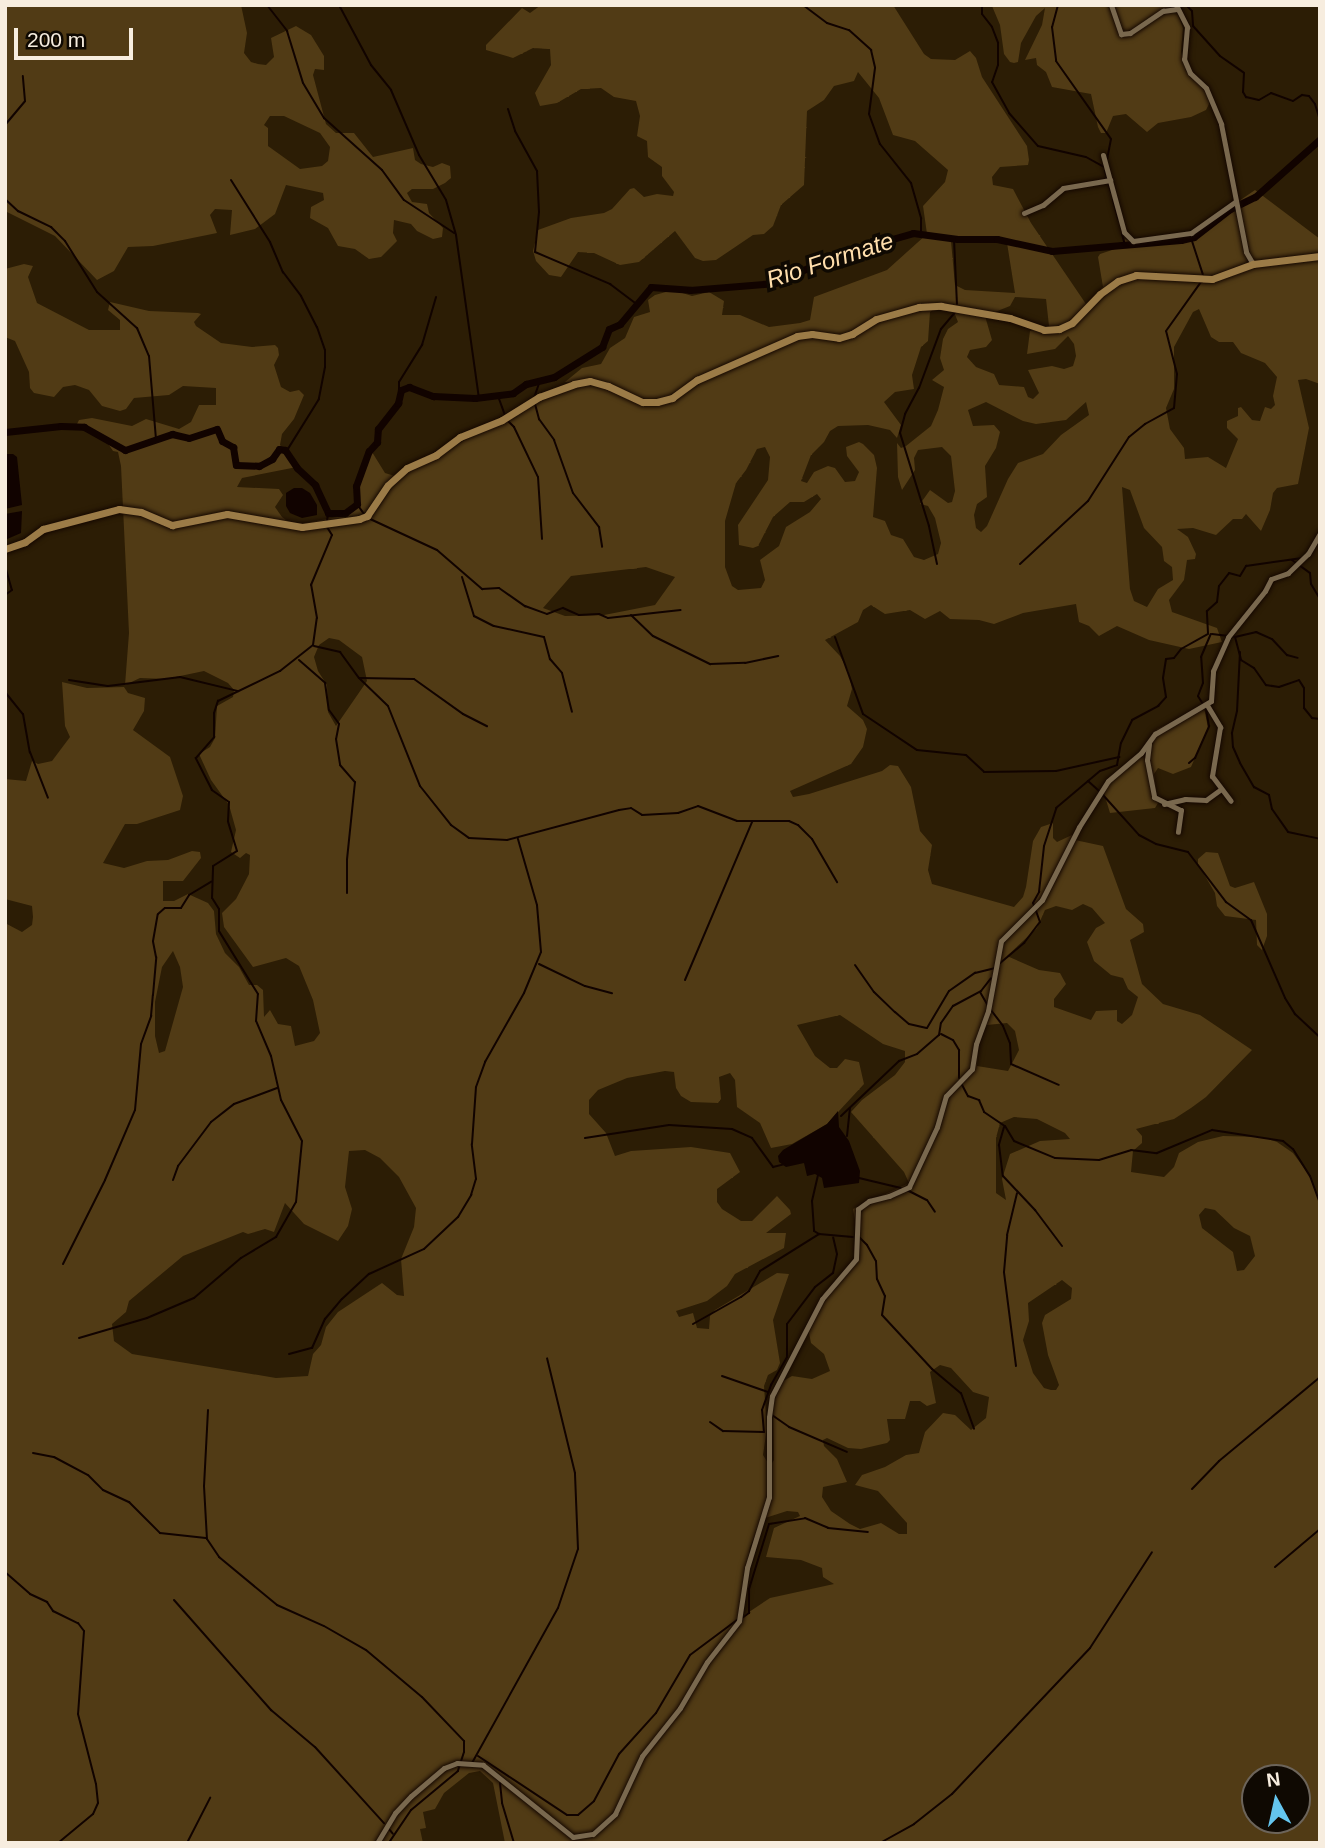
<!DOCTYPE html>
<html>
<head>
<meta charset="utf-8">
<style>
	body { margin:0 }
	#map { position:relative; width:1325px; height:1848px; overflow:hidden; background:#2c1d05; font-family:Helvetica,sans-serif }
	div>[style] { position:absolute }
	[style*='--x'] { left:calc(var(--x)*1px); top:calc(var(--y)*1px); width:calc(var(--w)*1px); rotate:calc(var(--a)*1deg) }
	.green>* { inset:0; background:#513b15 }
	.water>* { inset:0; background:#110300 }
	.stream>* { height:2px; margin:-1px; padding:0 1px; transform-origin:1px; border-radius:1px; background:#110300 }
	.river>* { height:7px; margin:-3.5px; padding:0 3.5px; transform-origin:3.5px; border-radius:3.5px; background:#110300 }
	.roads { filter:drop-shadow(0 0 2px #140700) drop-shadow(0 0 2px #140700) }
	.minor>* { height:5px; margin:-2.5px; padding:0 2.5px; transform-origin:2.5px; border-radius:2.5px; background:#79684e }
	.major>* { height:7px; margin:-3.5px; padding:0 3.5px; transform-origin:3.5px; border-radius:3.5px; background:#9b7b47 }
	span { translate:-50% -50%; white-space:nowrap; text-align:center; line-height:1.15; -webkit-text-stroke:7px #0f0902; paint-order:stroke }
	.water-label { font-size:24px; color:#ffdeac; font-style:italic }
	.frame { position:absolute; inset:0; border:7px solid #f7eddf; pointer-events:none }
	.north { position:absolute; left:1241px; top:1764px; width:70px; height:70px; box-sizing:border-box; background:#0f0902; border:2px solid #6c645a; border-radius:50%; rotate:352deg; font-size:19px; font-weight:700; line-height:28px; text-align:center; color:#f7eddf }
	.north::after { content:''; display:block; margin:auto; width:24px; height:32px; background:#64c5ee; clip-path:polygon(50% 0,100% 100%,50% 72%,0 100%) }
	.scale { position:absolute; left:14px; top:28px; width:119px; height:32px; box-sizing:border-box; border:4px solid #f7eddf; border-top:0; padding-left:9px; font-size:21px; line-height:24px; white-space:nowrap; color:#f7eddf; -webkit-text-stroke:5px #0f0902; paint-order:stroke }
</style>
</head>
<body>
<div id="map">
	<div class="green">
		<i style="clip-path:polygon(evenodd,5px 5px,241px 5px,247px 33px,244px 53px,251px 62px,258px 64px,266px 65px,274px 57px,271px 38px,296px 26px,311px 35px,324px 56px,324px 70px,315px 69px,313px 75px,326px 124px,336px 133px,354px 133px,373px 157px,413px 148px,415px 160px,421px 164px,433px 167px,442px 163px,450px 166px,451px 178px,445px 183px,433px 189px,412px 189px,407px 193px,412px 202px,427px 204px,429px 213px,443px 228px,442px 237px,433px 239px,417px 231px,411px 224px,394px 220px,393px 233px,397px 241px,381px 257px,369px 259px,355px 249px,338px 246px,328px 228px,310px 218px,311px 207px,324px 200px,323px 193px,286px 185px,275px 214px,255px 229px,230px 235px,232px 210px,215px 209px,210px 215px,217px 233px,153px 246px,128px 247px,114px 271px,97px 280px,55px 236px,5px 211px,5px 5px,270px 116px,284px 116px,320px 133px,330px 147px,328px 161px,322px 166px,300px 169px,268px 146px,268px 128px,264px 125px,270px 116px)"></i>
		<i style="clip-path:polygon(evenodd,541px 5px,893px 5px,924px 54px,931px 59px,955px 60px,970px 51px,976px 58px,982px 77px,1027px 146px,1029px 160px,1028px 165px,1000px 167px,992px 177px,993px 185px,1013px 189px,1031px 223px,1086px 304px,1103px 287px,1098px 257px,1100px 254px,1121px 247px,1125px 239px,1135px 243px,1194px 232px,1255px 190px,1320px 239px,1320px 384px,1306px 379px,1298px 380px,1309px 428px,1298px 484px,1277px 488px,1273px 493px,1270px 510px,1261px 531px,1246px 514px,1242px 519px,1233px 519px,1216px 535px,1193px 528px,1177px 529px,1188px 537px,1196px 554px,1195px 559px,1187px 560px,1184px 580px,1169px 600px,1172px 612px,1217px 628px,1222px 642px,1189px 649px,1149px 640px,1117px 626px,1099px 636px,1089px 626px,1079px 622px,1076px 604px,1023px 613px,994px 624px,979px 620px,950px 619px,940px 611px,925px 619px,910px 610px,885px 614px,871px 605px,863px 610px,858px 622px,825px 640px,840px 656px,848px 670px,852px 689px,847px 706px,863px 720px,867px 729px,863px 747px,851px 764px,790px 791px,793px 797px,809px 794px,882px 771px,890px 765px,898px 766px,911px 787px,920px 831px,932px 845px,928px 870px,932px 884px,1014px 907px,1023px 897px,1026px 887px,1033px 841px,1041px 827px,1053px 823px,1053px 838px,1057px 842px,1072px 835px,1075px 840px,1103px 846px,1126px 909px,1143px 924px,1144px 932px,1130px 940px,1142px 984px,1163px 1004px,1200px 1015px,1252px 1050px,1206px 1097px,1191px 1108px,1174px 1119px,1136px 1129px,1142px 1136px,1142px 1143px,1133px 1151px,1131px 1172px,1164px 1177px,1174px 1167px,1179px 1153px,1198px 1142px,1223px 1136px,1263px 1137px,1277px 1142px,1293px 1153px,1310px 1176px,1317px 1195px,1320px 1205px,1320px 1843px,505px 1843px,493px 1783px,480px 1771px,469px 1773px,444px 1793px,435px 1809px,423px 1812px,426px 1828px,420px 1829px,423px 1843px,5px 1843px,5px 923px,22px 932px,32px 925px,33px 917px,32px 906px,5px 899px,5px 779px,26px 781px,32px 761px,38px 764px,52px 761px,70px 737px,65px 726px,62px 682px,87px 688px,124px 687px,128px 693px,145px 698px,144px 711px,133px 730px,170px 757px,183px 796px,180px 810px,137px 824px,125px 824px,103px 863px,124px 868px,147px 861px,168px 860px,192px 851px,200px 852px,201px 858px,183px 881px,163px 881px,163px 901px,174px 901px,188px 894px,208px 903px,214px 911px,216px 934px,225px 953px,239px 967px,249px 985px,257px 985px,263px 990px,264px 1017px,270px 1010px,278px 1024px,291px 1026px,295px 1046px,314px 1041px,320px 1033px,313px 1000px,299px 966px,286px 958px,253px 967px,224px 927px,222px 913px,236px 899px,249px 874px,250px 855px,246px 853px,240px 858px,231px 852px,236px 830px,229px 805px,211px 780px,199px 754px,210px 747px,215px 738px,217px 706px,233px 697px,234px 690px,228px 683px,204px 671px,166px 679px,140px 678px,125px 685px,129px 633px,121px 466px,118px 452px,113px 451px,105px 439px,77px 424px,79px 420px,92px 418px,132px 426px,146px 419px,179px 429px,191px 422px,199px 405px,216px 405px,216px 388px,183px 386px,169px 395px,134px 398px,126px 409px,120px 411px,102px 406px,89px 390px,75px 385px,63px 387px,54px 397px,34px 393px,30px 388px,29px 372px,15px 341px,5px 337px,5px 269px,24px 264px,33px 266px,28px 277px,37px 303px,89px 330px,120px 330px,120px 320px,108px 310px,110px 302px,149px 311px,198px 313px,201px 314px,194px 322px,196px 326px,221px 343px,252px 347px,275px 345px,278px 348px,279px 355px,274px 365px,281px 387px,290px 392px,299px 390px,304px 395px,294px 419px,282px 434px,280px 445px,297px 467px,242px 478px,237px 487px,279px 489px,283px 495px,275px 507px,282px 517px,290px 523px,306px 523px,348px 515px,354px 511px,360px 499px,358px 481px,366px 454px,372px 452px,385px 473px,398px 477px,570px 382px,565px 382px,582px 368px,601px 364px,610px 348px,625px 338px,634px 317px,650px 312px,648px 300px,655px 295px,673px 290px,692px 296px,709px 292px,724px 301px,722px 315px,740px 315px,769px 327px,800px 323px,810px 320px,814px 297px,887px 270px,927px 234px,923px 206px,945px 182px,948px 170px,915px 141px,893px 135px,879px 98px,858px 72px,854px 81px,834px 86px,824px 100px,807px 111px,804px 185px,781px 205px,773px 226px,764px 234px,753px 235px,716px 260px,703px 261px,695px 258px,675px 231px,639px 262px,620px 265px,594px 253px,578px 252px,561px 277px,549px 275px,536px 261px,533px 251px,538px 230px,571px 218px,604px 213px,612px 209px,630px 189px,634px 188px,644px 197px,657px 194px,673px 196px,674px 192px,662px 176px,662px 167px,648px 157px,647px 141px,637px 136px,640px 116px,636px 101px,614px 97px,601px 88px,581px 89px,557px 103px,540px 106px,535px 93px,551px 65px,550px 49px,533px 48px,513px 58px,486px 50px,486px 45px,522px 8px,530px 13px,541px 5px,951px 241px,1007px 243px,1015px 293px,965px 290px,955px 285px,951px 241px,541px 5px,1015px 297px,1046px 299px,1049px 326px,1030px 331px,1027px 354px,1055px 349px,1068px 336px,1074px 344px,1076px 356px,1073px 366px,1064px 369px,1052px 366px,1028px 370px,1039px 393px,1033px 399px,1028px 397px,1024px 387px,999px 385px,994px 374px,976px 367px,967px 357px,970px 350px,986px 347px,992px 340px,985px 316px,1010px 306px,1015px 297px,541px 5px,934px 309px,954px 312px,958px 322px,948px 329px,943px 339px,940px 358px,944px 370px,932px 380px,944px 387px,938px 410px,931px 426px,906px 446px,901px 448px,897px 443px,898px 477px,902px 490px,915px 470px,914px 458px,918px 450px,942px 447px,951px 456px,955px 491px,952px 502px,948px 503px,930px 490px,920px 504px,928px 506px,935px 518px,941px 543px,938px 554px,924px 560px,914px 557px,903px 539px,891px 535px,885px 521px,873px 517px,877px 468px,874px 455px,863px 444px,859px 442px,846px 447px,847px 456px,859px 472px,855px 481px,845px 482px,835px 468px,828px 466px,814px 472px,807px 483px,801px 481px,811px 455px,824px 442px,830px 431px,838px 426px,868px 425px,890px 430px,897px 438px,901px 425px,884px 402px,895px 392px,914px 389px,912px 375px,921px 347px,928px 341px,930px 312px,934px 309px,541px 5px,1199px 309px,1211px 337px,1219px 342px,1233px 342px,1241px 353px,1265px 363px,1277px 377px,1273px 396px,1275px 405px,1271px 409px,1265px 407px,1260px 421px,1252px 420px,1241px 407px,1238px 408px,1238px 416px,1227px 421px,1227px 428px,1238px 439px,1226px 468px,1208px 457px,1185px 459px,1184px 448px,1170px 429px,1166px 408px,1174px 389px,1174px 347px,1193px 312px,1199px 309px,541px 5px,986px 402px,1023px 421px,1036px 424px,1066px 420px,1086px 402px,1089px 415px,1061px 435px,1043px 454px,1018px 463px,1008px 479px,987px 526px,981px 532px,976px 528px,974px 515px,977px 504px,987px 497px,985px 466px,996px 448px,1000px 432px,994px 425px,973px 426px,968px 410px,986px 402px,541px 5px,765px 447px,770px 457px,768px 480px,738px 525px,739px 545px,753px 548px,758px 546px,773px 517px,790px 502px,804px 502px,817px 494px,821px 499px,810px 512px,786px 527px,779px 546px,760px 560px,765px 580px,761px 588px,738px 590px,732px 586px,725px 567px,725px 521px,736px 483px,746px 470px,757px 449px,765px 447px,541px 5px,1122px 487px,1130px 490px,1144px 528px,1162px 547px,1164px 561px,1172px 567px,1173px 580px,1158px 589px,1147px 607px,1134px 601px,1130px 589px,1122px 487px,541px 5px,646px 567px,675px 577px,655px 605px,604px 615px,565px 616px,543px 608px,571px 576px,646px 567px,541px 5px,329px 638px,339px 640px,362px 657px,367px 681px,336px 726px,328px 712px,327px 685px,318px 671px,314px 657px,319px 645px,329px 638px,541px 5px,1083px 904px,1092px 908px,1105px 923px,1096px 928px,1087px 942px,1094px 961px,1111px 975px,1123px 978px,1128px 989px,1138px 997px,1132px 1015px,1122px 1024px,1117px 1021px,1117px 1010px,1096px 1011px,1091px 1020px,1054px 1007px,1054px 999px,1066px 984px,1060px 973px,1039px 970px,1007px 956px,1037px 928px,1045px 910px,1056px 906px,1072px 910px,1083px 904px,541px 5px,173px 951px,180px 967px,183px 987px,165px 1051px,159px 1053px,155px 1036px,155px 1002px,162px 967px,173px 951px,541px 5px,840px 1015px,883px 1044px,905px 1051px,905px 1062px,895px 1075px,862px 1100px,851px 1112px,904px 1172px,909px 1183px,853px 1209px,856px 1225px,853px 1264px,824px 1293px,808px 1328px,811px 1343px,824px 1354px,830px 1371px,812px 1379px,792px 1376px,778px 1384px,773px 1405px,774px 1460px,770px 1466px,763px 1455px,767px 1428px,764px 1386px,768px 1375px,777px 1370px,780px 1363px,773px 1320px,789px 1274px,777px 1273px,715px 1310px,710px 1316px,709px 1329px,697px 1328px,693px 1313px,679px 1317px,676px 1311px,707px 1301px,727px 1286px,735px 1274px,784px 1248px,786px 1233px,766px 1233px,791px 1214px,790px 1210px,777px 1196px,752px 1221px,741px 1221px,722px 1209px,717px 1202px,717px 1189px,740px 1172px,730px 1153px,691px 1147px,631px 1151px,615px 1156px,606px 1133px,589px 1114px,589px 1100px,598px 1090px,627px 1078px,665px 1071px,674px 1072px,676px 1088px,681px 1096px,691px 1102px,718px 1103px,721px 1099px,719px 1077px,730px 1073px,735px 1080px,737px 1107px,760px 1123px,771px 1148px,792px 1144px,827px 1124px,864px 1084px,859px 1062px,845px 1059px,837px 1068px,830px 1068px,815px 1056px,797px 1025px,840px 1015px,541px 5px,1007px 1023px,1015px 1031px,1019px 1050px,1008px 1071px,977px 1066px,979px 1039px,987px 1025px,1007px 1023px,541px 5px,1014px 1117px,1037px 1119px,1065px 1133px,1070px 1139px,1040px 1141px,1010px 1154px,1002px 1179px,1006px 1200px,996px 1193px,996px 1138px,1000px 1123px,1014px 1117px,541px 5px,365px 1150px,380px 1158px,399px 1177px,416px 1208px,414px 1227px,401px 1259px,404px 1296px,397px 1295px,382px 1283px,338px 1312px,326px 1327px,321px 1345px,313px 1354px,308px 1376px,276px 1378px,132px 1354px,114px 1341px,112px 1324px,126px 1312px,129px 1301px,183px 1256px,243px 1232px,248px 1234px,265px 1229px,274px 1232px,285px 1203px,304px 1224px,338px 1241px,348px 1226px,352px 1209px,345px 1187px,349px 1151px,365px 1150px,541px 5px,1205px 1208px,1215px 1210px,1234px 1228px,1250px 1236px,1255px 1256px,1244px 1270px,1237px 1271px,1233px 1252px,1202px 1228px,1199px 1215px,1205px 1208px,541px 5px,1062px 1280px,1072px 1288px,1071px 1299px,1045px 1315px,1042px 1323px,1048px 1355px,1059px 1385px,1056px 1390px,1051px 1390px,1044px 1388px,1033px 1373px,1023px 1340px,1029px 1321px,1028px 1303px,1062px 1280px,541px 5px,940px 1365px,951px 1368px,973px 1392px,989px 1397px,986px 1418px,971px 1430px,955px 1415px,943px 1413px,925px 1432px,919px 1453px,906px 1455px,885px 1467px,862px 1475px,855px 1485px,878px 1491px,907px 1523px,907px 1534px,899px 1534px,881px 1523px,860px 1529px,850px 1524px,831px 1511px,822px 1497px,823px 1487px,847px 1482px,837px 1459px,824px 1446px,823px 1440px,827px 1438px,848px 1448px,861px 1449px,887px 1443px,890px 1440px,887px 1419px,905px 1419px,910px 1401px,920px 1401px,927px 1406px,936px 1403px,930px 1372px,940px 1365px,541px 5px,787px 1511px,798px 1512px,800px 1516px,774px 1528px,766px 1557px,801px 1560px,822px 1568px,823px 1577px,834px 1584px,770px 1598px,743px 1616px,742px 1598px,750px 1547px,762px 1519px,787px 1511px,541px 5px,1255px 1778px,1297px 1778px,1297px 1820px,1255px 1820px,1255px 1778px)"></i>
		<i style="clip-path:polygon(1174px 5px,1183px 28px,1181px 52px,1186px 71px,1210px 96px,1209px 104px,1206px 110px,1191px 117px,1158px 123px,1147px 132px,1126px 114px,1113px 116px,1106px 133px,1101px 133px,1098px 127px,1091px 94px,1052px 87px,1046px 72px,1037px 65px,1036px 58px,1025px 60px,1042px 25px,1045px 8px,1036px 16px,1021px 43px,1018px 62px,1014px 63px,1010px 62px,1004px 54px,1000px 25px,992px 6px)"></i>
		<i style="clip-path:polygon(1204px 707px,1208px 728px,1191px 767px,1173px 774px,1158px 768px,1154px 774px,1158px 803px,1155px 808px,1110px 813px,1104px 793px,1109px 777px,1135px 758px,1157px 729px)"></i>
		<i style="clip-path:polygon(1206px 852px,1218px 853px,1230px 886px,1235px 888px,1254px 882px,1267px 914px,1267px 936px,1262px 950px,1257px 945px,1256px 920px,1225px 916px,1217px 906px,1215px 893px,1198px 864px,1198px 859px)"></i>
	</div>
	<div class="water">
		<i style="clip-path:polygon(5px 454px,13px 454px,17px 457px,22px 505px,5px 509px)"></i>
		<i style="clip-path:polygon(294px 488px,302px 488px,310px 493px,317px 505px,317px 515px,302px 518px,290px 513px,286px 506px,286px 493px)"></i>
		<i style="clip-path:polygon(22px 511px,21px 533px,5px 540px,5px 514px)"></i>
		<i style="clip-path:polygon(838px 1111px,839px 1127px,849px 1141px,860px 1171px,859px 1183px,824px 1188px,822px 1178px,815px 1174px,807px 1176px,804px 1163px,786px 1167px,779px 1162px,778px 1156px,783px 1150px,827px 1124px)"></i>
	</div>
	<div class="stream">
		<i style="--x:267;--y:5;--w:33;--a:52"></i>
		<i style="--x:287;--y:31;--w:54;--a:72.9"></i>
		<i style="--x:303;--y:83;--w:41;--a:59"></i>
		<i style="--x:324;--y:118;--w:78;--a:41.9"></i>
		<i style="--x:382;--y:170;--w:37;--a:54"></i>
		<i style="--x:404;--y:200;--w:60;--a:33.4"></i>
		<i style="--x:339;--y:5;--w:68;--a:61.9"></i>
		<i style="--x:371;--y:65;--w:32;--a:51"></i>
		<i style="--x:391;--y:90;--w:71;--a:66.7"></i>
		<i style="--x:419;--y:155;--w:52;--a:59"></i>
		<i style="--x:446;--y:200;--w:36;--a:74"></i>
		<i style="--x:456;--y:235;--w:165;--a:82"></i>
		<i style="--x:803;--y:5;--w:30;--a:37"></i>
		<i style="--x:827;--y:23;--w:23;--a:18"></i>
		<i style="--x:849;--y:30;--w:30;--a:42"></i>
		<i style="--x:871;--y:50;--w:18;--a:77"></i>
		<i style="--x:875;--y:68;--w:46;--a:97.4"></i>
		<i style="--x:869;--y:114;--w:32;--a:70"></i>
		<i style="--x:880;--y:144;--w:50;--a:51.5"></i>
		<i style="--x:911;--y:183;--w:37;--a:74"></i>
		<i style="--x:921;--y:219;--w:16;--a:90"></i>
		<i style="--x:982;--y:5;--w:9;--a:90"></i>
		<i style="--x:982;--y:14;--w:16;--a:52"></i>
		<i style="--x:992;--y:27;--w:17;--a:69"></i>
		<i style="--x:998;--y:43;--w:22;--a:90"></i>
		<i style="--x:998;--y:65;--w:18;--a:109"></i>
		<i style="--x:992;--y:82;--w:35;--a:61"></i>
		<i style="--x:1009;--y:113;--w:44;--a:48.7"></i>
		<i style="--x:1038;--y:146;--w:49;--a:12.9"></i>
		<i style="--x:1086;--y:157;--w:21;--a:29"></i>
		<i style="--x:1058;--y:5;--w:23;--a:105"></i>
		<i style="--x:1052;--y:27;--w:34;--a:83"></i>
		<i style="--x:1056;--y:61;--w:95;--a:54.8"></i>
		<i style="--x:1111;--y:139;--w:20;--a:101"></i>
		<i style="--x:1186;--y:5;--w:8;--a:45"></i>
		<i style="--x:1192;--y:11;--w:15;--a:86"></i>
		<i style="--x:1193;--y:26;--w:40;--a:48"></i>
		<i style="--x:1220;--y:56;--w:29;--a:35"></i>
		<i style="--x:1244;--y:73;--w:19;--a:93"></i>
		<i style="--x:1243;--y:92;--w:6;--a:59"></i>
		<i style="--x:1246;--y:97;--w:13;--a:13"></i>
		<i style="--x:1259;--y:100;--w:14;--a:-30"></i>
		<i style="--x:1271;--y:93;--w:23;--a:20"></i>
		<i style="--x:1293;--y:101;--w:11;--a:-34"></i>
		<i style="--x:1302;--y:95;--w:7;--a:8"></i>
		<i style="--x:1309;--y:96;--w:10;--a:53"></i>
		<i style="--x:1315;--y:104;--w:17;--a:73"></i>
		<i style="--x:508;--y:109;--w:23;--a:72"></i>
		<i style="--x:515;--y:131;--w:46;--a:61.2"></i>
		<i style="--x:537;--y:171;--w:41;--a:87.2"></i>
		<i style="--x:539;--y:212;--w:40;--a:95.7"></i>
		<i style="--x:535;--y:252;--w:82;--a:23.1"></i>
		<i style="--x:610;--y:284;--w:34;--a:37"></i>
		<i style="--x:5;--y:125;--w:31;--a:-50"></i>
		<i style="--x:25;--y:101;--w:25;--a:-95"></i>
		<i style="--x:1105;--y:171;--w:22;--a:74"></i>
		<i style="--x:231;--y:180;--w:73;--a:57.8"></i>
		<i style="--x:270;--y:242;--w:33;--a:67"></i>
		<i style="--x:283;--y:272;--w:30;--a:53"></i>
		<i style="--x:301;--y:296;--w:35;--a:63"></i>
		<i style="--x:317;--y:327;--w:24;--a:71"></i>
		<i style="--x:325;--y:350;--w:17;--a:90"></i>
		<i style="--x:325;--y:367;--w:33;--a:101"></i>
		<i style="--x:319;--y:399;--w:62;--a:121.9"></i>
		<i style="--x:5;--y:199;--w:18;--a:43"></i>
		<i style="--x:18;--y:211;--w:37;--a:26"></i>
		<i style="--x:51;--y:227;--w:20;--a:45"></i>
		<i style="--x:65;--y:241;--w:60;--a:57.9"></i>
		<i style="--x:97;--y:292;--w:54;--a:42"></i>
		<i style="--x:137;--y:328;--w:30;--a:67"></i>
		<i style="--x:149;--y:356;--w:84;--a:85.2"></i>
		<i style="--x:1113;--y:200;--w:20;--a:75"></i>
		<i style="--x:1122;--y:234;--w:11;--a:75"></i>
		<i style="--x:1191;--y:238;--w:38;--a:72"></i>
		<i style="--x:954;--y:239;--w:65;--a:87.4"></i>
		<i style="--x:399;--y:392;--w:10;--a:-90"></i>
		<i style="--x:399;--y:382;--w:44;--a:-58.1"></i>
		<i style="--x:422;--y:345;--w:50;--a:-73.7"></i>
		<i style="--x:498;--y:396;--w:20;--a:70"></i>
		<i style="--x:534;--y:398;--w:18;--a:-71"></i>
		<i style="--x:535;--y:404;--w:16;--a:75"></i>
		<i style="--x:539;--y:419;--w:26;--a:54"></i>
		<i style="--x:554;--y:440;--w:56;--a:70.3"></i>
		<i style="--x:573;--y:493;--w:43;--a:52.6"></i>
		<i style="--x:599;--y:527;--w:20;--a:81"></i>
		<i style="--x:507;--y:420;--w:10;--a:45"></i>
		<i style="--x:514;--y:427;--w:55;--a:64.4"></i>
		<i style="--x:538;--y:477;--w:62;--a:86.3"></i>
		<i style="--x:357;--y:504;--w:12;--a:55"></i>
		<i style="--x:368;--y:518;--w:76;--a:24.9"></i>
		<i style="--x:437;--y:550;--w:60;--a:40.9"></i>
		<i style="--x:482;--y:589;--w:17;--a:-3"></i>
		<i style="--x:499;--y:588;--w:32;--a:35"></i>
		<i style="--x:525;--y:606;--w:23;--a:20"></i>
		<i style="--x:547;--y:614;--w:17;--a:-21"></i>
		<i style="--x:563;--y:608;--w:17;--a:24"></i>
		<i style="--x:579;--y:615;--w:20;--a:-3"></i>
		<i style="--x:599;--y:614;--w:10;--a:24"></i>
		<i style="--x:608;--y:618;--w:73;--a:-6.3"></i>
		<i style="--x:327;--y:521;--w:8;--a:-83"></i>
		<i style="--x:1292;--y:560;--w:22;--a:36"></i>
		<i style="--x:1310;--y:573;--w:11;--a:85"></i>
		<i style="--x:1311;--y:584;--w:17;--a:59"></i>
		<i style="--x:937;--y:564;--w:39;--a:-102"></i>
		<i style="--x:929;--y:526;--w:97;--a:-107.3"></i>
		<i style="--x:900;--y:433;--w:20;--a:-75"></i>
		<i style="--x:905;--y:414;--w:30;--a:-62"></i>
		<i style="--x:919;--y:388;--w:63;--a:-69.6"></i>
		<i style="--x:941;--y:329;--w:25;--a:-50"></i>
		<i style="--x:1020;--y:564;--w:93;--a:-42.8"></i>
		<i style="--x:1088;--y:501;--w:76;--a:-57.4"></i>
		<i style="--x:1129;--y:437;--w:21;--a:-39"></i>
		<i style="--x:1145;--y:424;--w:33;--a:-29"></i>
		<i style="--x:1174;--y:408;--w:34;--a:-85"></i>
		<i style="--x:1177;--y:374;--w:44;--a:-104.3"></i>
		<i style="--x:1166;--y:331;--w:60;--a:-54.5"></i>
		<i style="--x:5;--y:566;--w:25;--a:74"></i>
		<i style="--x:12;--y:590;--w:9;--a:144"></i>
		<i style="--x:462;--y:577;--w:41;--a:72.9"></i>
		<i style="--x:474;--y:616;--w:22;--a:27"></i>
		<i style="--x:494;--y:626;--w:51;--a:12.4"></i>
		<i style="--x:544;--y:637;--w:23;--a:75"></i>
		<i style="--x:550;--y:659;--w:18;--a:49"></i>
		<i style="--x:562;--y:673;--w:40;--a:75.6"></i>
		<i style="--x:631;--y:615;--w:30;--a:44"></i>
		<i style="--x:653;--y:636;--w:64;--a:26.2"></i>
		<i style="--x:710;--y:664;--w:35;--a:-2"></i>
		<i style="--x:745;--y:663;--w:34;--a:-12"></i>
		<i style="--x:1208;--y:633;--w:22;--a:-93"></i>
		<i style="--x:1207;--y:611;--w:13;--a:-42"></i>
		<i style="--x:1217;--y:602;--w:16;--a:-83"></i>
		<i style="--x:1219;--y:586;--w:16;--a:-52"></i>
		<i style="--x:1229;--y:573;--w:11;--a:15"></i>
		<i style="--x:1240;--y:576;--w:12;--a:-59"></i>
		<i style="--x:1246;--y:566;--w:57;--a:-8.1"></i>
		<i style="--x:1212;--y:634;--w:23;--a:7"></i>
		<i style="--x:1235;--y:637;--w:22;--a:-13"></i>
		<i style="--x:1256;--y:632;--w:17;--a:24"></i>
		<i style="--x:1272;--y:639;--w:22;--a:47"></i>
		<i style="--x:1287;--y:655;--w:11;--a:15"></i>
		<i style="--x:835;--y:637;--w:82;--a:70"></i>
		<i style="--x:863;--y:714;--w:65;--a:33.7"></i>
		<i style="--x:917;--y:750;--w:49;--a:5.8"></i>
		<i style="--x:966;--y:755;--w:25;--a:43"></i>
		<i style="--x:984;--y:772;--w:72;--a:-0.8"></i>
		<i style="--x:1056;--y:771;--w:65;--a:-12.5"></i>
		<i style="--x:1235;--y:637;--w:24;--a:75"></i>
		<i style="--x:1241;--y:660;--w:15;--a:32"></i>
		<i style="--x:1254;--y:668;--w:21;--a:55"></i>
		<i style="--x:1266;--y:685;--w:13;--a:9"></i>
		<i style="--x:1279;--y:687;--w:21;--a:-19"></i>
		<i style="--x:1299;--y:680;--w:9;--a:58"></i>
		<i style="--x:1304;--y:688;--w:20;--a:90"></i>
		<i style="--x:1304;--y:708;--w:13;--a:51"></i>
		<i style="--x:1312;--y:718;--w:8;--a:7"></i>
		<i style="--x:314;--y:646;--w:27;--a:13"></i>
		<i style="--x:340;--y:652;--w:32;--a:54"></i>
		<i style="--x:359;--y:678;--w:40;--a:44"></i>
		<i style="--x:388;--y:706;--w:86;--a:68.2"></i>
		<i style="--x:420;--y:786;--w:50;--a:51.5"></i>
		<i style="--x:451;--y:825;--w:22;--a:36"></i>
		<i style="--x:469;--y:838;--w:38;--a:3"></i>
		<i style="--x:507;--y:840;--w:116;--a:-15"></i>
		<i style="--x:619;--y:810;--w:12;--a:-9"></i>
		<i style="--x:631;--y:808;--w:13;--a:32"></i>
		<i style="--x:642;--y:815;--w:36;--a:-3"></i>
		<i style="--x:678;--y:813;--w:21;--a:-19"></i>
		<i style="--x:698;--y:806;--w:42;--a:21"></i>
		<i style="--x:737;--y:821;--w:52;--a:0"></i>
		<i style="--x:789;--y:821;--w:10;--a:24"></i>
		<i style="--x:798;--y:825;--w:20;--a:45"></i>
		<i style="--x:812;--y:839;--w:50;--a:59.8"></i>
		<i style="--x:1240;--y:652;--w:59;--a:92.9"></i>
		<i style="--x:1237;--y:711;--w:23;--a:103"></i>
		<i style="--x:1232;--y:733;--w:14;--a:86"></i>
		<i style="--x:1233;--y:747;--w:17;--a:66"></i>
		<i style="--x:1240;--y:763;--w:28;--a:60"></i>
		<i style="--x:1254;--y:787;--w:17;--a:28"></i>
		<i style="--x:1269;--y:795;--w:14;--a:78"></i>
		<i style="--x:1272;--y:809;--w:28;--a:55"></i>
		<i style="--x:1288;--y:832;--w:33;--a:12"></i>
		<i style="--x:299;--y:660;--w:35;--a:41"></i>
		<i style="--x:325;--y:683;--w:27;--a:82"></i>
		<i style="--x:329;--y:710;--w:17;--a:54"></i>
		<i style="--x:339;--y:724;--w:15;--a:101"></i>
		<i style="--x:336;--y:739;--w:26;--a:81"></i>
		<i style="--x:340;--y:765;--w:23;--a:49"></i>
		<i style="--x:355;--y:782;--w:78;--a:95.9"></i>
		<i style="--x:347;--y:860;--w:33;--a:90"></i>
		<i style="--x:360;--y:678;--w:54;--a:1.1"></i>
		<i style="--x:414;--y:679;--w:60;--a:35.5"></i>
		<i style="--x:463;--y:714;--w:27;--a:27"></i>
		<i style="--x:69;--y:680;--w:39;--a:9"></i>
		<i style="--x:108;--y:686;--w:73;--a:-7.1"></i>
		<i style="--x:180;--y:677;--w:60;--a:13.6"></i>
		<i style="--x:5;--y:692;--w:28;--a:51"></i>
		<i style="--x:23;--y:714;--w:39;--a:80"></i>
		<i style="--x:30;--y:752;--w:49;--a:68.6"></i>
		<i style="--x:1189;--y:763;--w:8;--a:-40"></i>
		<i style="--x:1195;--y:758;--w:35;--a:-66"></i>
		<i style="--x:1209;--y:726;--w:17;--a:-100"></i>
		<i style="--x:1206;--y:709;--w:15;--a:-122"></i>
		<i style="--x:1198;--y:696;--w:14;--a:-69"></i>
		<i style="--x:1203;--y:683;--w:26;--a:-94"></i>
		<i style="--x:1201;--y:657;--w:25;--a:-67"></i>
		<i style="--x:1088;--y:781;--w:15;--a:42"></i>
		<i style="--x:1103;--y:795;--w:54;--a:48"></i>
		<i style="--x:1139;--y:835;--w:19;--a:28"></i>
		<i style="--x:1156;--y:844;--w:33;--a:14"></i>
		<i style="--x:1188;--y:852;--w:63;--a:52.8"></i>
		<i style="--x:1226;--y:902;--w:31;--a:36"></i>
		<i style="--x:1251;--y:920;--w:85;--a:66.4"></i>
		<i style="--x:1285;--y:998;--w:19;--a:58"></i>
		<i style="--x:1295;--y:1014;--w:34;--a:43"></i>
		<i style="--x:539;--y:964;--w:51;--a:25.6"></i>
		<i style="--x:585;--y:986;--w:28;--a:15"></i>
		<i style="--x:999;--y:964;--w:33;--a:-40"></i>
		<i style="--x:1024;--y:943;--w:26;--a:-53"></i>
		<i style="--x:1040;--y:922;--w:20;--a:-110"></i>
		<i style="--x:1033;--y:903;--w:13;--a:-61"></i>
		<i style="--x:1039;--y:892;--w:46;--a:-83.8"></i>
		<i style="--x:1044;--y:846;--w:40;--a:-72"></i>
		<i style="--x:1056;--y:808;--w:57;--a:-40.1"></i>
		<i style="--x:1100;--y:771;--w:18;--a:-19"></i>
		<i style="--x:1117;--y:765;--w:22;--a:-80"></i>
		<i style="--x:1121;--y:743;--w:25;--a:-64"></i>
		<i style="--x:1132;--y:720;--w:30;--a:-28"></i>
		<i style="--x:1158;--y:706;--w:12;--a:-48"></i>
		<i style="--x:1166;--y:697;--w:19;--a:-99"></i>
		<i style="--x:1163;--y:678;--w:19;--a:-81"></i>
		<i style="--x:1166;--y:659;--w:8;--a:-7"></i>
		<i style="--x:1174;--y:658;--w:11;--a:-52"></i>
		<i style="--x:1181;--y:649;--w:31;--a:-29"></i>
		<i style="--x:855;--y:965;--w:33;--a:55"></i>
		<i style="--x:874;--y:992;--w:29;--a:44"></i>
		<i style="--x:895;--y:1012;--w:18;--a:41"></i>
		<i style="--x:909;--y:1024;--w:18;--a:13"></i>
		<i style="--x:927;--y:1028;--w:43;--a:-59.3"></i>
		<i style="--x:949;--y:991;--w:32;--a:-35"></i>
		<i style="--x:975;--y:973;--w:21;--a:-14"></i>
		<i style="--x:685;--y:980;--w:172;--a:-67"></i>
		<i style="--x:980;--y:992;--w:16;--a:60"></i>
		<i style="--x:991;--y:1010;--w:20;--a:53"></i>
		<i style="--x:1003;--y:1026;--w:18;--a:68"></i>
		<i style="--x:1010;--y:1043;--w:21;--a:87"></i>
		<i style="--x:1011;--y:1064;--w:52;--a:23.6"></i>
		<i style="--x:941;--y:1034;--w:13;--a:27"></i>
		<i style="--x:953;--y:1040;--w:12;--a:59"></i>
		<i style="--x:959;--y:1050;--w:28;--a:90"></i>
		<i style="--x:961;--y:1083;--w:15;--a:62"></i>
		<i style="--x:968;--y:1096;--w:12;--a:20"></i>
		<i style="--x:979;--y:1100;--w:13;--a:67"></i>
		<i style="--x:984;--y:1112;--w:25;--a:34"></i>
		<i style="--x:1005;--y:1126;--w:17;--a:59"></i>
		<i style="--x:1014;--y:1141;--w:44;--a:22.5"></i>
		<i style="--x:1055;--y:1158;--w:44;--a:2.6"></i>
		<i style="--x:1099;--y:1160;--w:34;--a:-17"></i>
		<i style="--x:1131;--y:1150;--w:26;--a:7"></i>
		<i style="--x:1157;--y:1153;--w:60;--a:-22.7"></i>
		<i style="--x:1212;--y:1130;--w:72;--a:8.8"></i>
		<i style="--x:1283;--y:1141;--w:13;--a:39"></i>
		<i style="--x:1293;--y:1149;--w:32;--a:58"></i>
		<i style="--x:1310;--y:1176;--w:29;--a:70"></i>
		<i style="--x:841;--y:1116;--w:80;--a:-43.5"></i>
		<i style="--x:899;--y:1061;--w:19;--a:-21"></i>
		<i style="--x:917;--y:1054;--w:29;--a:-41"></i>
		<i style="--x:939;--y:1035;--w:12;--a:-81"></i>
		<i style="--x:941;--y:1023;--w:21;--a:-55"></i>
		<i style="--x:953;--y:1006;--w:32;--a:-28"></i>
		<i style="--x:981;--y:991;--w:16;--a:-52"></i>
		<i style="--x:1004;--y:1127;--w:19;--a:106"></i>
		<i style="--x:999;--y:1145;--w:31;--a:83"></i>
		<i style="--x:1003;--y:1176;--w:47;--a:46.7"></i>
		<i style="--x:1035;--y:1210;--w:45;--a:53.1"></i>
		<i style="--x:847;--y:1136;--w:28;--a:-84"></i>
		<i style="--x:585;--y:1138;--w:85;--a:-8.8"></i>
		<i style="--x:669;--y:1125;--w:63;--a:3.6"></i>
		<i style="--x:732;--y:1129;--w:22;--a:24"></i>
		<i style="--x:752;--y:1138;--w:36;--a:54"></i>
		<i style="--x:773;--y:1167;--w:12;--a:-14"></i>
		<i style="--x:818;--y:1175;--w:27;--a:103"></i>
		<i style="--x:812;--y:1201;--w:30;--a:86"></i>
		<i style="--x:814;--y:1231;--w:6;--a:31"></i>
		<i style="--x:859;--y:1178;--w:43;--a:13.4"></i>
		<i style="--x:173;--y:1180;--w:15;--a:-70"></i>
		<i style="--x:178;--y:1166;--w:55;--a:-53.1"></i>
		<i style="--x:211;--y:1122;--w:29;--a:-38"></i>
		<i style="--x:234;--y:1104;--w:46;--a:-20.4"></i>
		<i style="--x:907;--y:1190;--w:22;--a:27"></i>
		<i style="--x:927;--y:1200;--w:14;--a:56"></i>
		<i style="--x:859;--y:1237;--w:11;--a:45"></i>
		<i style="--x:867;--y:1245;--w:18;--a:61"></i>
		<i style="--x:876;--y:1261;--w:18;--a:87"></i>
		<i style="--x:877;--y:1279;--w:19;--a:65"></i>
		<i style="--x:885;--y:1296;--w:19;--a:99"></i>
		<i style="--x:882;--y:1315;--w:74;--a:47.2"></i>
		<i style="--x:932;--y:1369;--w:38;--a:40"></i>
		<i style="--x:961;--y:1393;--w:38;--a:70"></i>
		<i style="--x:63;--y:1264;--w:94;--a:-63.4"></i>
		<i style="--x:105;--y:1180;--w:76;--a:-66.8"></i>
		<i style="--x:135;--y:1110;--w:66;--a:-84.8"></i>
		<i style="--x:141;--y:1044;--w:30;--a:-70"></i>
		<i style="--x:151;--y:1016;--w:21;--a:-85"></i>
		<i style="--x:153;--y:995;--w:38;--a:-85"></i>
		<i style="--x:156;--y:957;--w:16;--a:-101"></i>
		<i style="--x:153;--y:941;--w:27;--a:-80"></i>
		<i style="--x:158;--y:914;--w:9;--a:-41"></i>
		<i style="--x:165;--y:908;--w:16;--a:0"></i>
		<i style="--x:181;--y:908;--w:15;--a:-58"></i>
		<i style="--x:189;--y:895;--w:26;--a:-31"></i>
		<i style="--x:693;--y:1324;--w:55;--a:-29.4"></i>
		<i style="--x:741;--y:1297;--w:10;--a:-37"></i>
		<i style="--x:749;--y:1291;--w:23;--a:-61"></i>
		<i style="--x:760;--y:1271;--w:70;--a:-32.1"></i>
		<i style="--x:819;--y:1234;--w:34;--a:5"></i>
		<i style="--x:79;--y:1338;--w:71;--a:-16.4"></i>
		<i style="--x:147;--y:1318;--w:51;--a:-23.1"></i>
		<i style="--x:194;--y:1298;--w:62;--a:-40.4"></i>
		<i style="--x:241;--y:1258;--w:41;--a:-31"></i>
		<i style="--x:276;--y:1237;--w:40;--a:-60.3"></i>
		<i style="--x:296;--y:1202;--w:61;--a:-84.4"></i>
		<i style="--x:302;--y:1141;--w:46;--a:-117.1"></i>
		<i style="--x:281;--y:1100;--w:45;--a:-102.8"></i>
		<i style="--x:271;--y:1056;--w:38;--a:-113"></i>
		<i style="--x:256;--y:1021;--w:27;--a:-86"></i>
		<i style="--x:258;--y:994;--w:74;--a:-121.8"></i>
		<i style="--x:219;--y:931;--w:22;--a:-90"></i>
		<i style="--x:219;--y:909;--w:13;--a:-122"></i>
		<i style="--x:212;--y:898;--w:32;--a:-88"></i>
		<i style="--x:213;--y:866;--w:28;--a:-32"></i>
		<i style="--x:237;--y:851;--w:31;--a:-107"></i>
		<i style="--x:228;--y:821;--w:19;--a:-87"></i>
		<i style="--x:229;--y:802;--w:21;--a:-145"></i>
		<i style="--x:212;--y:790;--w:36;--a:-117"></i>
		<i style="--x:196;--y:758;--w:28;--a:-49"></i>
		<i style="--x:214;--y:737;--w:24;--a:-90"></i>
		<i style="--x:214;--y:713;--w:13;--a:-72"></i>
		<i style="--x:218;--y:701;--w:69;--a:-25.8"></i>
		<i style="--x:280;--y:671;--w:42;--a:-38.2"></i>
		<i style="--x:313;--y:645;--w:27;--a:-82"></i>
		<i style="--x:317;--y:618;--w:34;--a:-100"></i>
		<i style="--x:311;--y:585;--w:54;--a:-67.2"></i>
		<i style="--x:332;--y:535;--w:9;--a:-122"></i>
		<i style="--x:289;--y:1354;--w:24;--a:-15"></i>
		<i style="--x:312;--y:1348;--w:32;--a:-66"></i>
		<i style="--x:325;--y:1319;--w:26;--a:-50"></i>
		<i style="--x:342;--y:1299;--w:37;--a:-43"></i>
		<i style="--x:369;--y:1274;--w:60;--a:-24.4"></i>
		<i style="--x:424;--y:1249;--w:47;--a:-43.3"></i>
		<i style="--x:458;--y:1217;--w:26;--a:-59"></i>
		<i style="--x:471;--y:1195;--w:17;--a:-73"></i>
		<i style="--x:476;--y:1179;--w:35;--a:-97"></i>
		<i style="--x:472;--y:1144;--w:57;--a:-86"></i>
		<i style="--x:476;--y:1087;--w:27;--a:-70"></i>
		<i style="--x:485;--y:1062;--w:79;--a:-60.5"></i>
		<i style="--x:524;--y:993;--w:44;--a:-67.5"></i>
		<i style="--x:541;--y:952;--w:47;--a:-94.9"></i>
		<i style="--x:537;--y:905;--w:69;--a:-106.1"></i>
		<i style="--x:1016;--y:1366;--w:95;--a:-97.3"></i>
		<i style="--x:1004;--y:1272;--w:37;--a:-85"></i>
		<i style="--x:1007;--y:1235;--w:43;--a:-76.6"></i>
		<i style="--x:722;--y:1376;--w:49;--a:19.2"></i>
		<i style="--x:208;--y:1410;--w:76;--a:93"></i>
		<i style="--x:204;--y:1486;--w:53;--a:86.8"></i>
		<i style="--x:207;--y:1539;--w:22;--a:56"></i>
		<i style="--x:219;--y:1557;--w:75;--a:39.6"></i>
		<i style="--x:277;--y:1605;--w:51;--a:24.1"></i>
		<i style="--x:324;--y:1626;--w:48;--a:29.7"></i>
		<i style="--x:366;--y:1650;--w:73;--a:40"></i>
		<i style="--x:422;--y:1697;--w:61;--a:46.3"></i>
		<i style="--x:464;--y:1741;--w:11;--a:90"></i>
		<i style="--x:464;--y:1752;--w:20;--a:108"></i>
		<i style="--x:458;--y:1771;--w:61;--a:140.3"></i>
		<i style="--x:411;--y:1810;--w:40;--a:124"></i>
		<i style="--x:772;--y:1415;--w:21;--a:35"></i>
		<i style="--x:789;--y:1427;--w:63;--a:23.3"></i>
		<i style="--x:710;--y:1422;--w:16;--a:35"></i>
		<i style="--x:723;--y:1431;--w:41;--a:1.4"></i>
		<i style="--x:764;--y:1432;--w:22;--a:-95"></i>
		<i style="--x:762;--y:1410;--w:27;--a:-70"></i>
		<i style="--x:771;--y:1385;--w:32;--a:-60"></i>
		<i style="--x:787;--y:1357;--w:33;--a:-90"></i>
		<i style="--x:787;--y:1324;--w:46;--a:-52.9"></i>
		<i style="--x:815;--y:1287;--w:23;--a:-38"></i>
		<i style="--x:833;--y:1273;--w:19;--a:-78"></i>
		<i style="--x:837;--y:1254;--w:17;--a:-103"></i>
		<i style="--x:33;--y:1453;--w:21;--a:11"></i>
		<i style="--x:54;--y:1457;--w:38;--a:28"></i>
		<i style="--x:88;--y:1475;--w:21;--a:45"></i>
		<i style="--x:103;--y:1490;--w:29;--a:25"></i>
		<i style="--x:129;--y:1502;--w:44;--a:45"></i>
		<i style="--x:160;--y:1533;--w:46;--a:6.2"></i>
		<i style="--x:1192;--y:1489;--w:39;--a:-46"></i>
		<i style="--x:1219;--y:1461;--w:131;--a:-39.7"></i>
		<i style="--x:1275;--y:1567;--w:59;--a:-40.2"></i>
		<i style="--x:5;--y:1572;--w:33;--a:41"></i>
		<i style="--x:30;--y:1594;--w:19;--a:25"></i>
		<i style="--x:47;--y:1602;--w:11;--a:56"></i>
		<i style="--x:53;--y:1611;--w:28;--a:26"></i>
		<i style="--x:78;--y:1623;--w:10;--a:53"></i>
		<i style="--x:84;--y:1631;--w:83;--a:94.1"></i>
		<i style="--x:78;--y:1714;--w:72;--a:75.6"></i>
		<i style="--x:96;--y:1784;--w:19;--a:84"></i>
		<i style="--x:98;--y:1803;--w:12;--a:114"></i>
		<i style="--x:93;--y:1814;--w:45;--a:140.4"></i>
		<i style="--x:174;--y:1600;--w:147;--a:48.6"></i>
		<i style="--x:271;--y:1710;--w:57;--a:40.1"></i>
		<i style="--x:315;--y:1747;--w:103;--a:47.8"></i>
		<i style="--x:742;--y:1618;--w:9;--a:-36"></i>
		<i style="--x:749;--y:1613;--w:24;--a:-90"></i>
		<i style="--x:749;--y:1589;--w:68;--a:-72.9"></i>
		<i style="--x:769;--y:1524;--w:36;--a:-9"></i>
		<i style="--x:805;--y:1518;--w:25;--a:23"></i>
		<i style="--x:828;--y:1528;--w:40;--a:5.7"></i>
		<i style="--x:478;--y:1756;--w:107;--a:33.5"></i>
		<i style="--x:567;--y:1815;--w:11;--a:0"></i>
		<i style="--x:578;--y:1815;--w:21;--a:-41"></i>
		<i style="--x:594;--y:1801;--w:53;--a:-62"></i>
		<i style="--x:619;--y:1754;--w:55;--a:-47.9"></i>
		<i style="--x:656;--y:1713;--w:67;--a:-59.6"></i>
		<i style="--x:690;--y:1655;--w:59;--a:-36.7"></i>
		<i style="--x:472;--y:1763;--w:177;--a:-61"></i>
		<i style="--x:558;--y:1608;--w:62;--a:-71.3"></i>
		<i style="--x:578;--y:1549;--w:76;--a:-92.3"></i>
		<i style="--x:575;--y:1473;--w:118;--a:-103.7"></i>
		<i style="--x:500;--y:1783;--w:20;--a:84"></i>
		<i style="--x:502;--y:1803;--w:42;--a:73.3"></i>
		<i style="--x:389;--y:1829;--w:6;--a:51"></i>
		<i style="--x:187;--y:1843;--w:51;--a:-62.9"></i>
		<i style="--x:880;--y:1843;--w:39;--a:-29"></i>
		<i style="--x:914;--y:1824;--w:48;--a:-38.3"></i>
		<i style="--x:952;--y:1794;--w:201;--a:-46.6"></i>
		<i style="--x:1090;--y:1648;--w:114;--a:-57.1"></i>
	</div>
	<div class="river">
		<i style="--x:5;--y:432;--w:56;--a:-6.1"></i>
		<i style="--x:61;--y:426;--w:23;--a:2"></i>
		<i style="--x:84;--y:427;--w:47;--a:29.3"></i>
		<i style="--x:125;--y:450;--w:50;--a:-18.8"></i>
		<i style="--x:172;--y:434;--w:17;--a:13"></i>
		<i style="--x:189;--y:438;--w:29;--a:-18"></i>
		<i style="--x:217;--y:429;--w:13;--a:67"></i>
		<i style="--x:222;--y:441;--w:13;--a:29"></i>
		<i style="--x:233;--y:447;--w:18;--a:81"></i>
		<i style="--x:236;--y:465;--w:23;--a:2"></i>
		<i style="--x:259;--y:466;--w:15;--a:-28"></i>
		<i style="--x:272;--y:459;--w:12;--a:-55"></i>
		<i style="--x:279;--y:449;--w:6;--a:9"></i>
		<i style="--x:285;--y:450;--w:22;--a:56"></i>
		<i style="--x:297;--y:468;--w:25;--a:43"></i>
		<i style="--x:315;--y:485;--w:31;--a:65"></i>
		<i style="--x:328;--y:513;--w:17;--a:0"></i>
		<i style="--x:345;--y:513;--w:15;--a:-37"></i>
		<i style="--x:357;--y:504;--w:18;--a:-93"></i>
		<i style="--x:356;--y:486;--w:37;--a:-70"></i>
		<i style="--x:369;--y:451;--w:12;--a:-48"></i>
		<i style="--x:377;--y:442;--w:13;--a:-86"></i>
		<i style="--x:378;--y:429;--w:33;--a:-52"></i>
		<i style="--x:398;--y:403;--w:13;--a:-77"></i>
		<i style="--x:401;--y:390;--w:9;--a:-21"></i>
		<i style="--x:409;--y:387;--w:26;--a:21"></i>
		<i style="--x:433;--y:396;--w:42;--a:2.7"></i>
		<i style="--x:475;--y:398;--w:38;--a:-7"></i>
		<i style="--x:513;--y:393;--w:16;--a:-35"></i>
		<i style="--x:526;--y:384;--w:29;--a:-14"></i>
		<i style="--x:554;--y:377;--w:57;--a:-32"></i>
		<i style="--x:602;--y:347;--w:19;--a:-69"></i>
		<i style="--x:609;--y:329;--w:12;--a:-24"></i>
		<i style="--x:620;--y:324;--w:48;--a:-50"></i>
		<i style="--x:651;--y:287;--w:39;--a:4"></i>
		<i style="--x:690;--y:290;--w:85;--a:-4.7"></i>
		<i style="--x:775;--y:283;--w:67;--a:-24.7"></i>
		<i style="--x:836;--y:255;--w:80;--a:-15.9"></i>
		<i style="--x:913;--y:233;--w:45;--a:7.6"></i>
		<i style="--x:958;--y:239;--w:39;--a:0"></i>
		<i style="--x:997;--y:239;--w:56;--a:12.3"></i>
		<i style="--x:1052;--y:251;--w:129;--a:-4.9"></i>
		<i style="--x:1181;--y:240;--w:13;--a:-13"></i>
		<i style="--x:1194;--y:237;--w:46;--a:-37.9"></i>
		<i style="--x:1230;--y:209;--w:28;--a:-26"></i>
		<i style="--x:1255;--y:197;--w:87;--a:-41.7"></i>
	</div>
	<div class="roads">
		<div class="minor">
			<i style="--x:1111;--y:5;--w:31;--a:71"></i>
			<i style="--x:1121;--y:34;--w:9;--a:-6"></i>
			<i style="--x:1130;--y:33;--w:40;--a:-34"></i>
			<i style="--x:1163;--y:11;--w:14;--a:-8"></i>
			<i style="--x:1176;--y:5;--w:25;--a:63"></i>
			<i style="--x:1187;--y:27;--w:32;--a:95"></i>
			<i style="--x:1184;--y:59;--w:15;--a:67"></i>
			<i style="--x:1190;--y:73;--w:22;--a:43"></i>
			<i style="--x:1206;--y:88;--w:39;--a:67"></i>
			<i style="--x:1221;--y:124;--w:130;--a:78.9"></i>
			<i style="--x:1246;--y:252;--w:14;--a:60"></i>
			<i style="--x:1103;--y:155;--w:80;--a:74.7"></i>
			<i style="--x:1124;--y:232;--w:13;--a:45"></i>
			<i style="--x:1133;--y:241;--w:59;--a:-7.9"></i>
			<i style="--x:1191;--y:233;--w:54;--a:-35.2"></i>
			<i style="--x:1024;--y:213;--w:21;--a:-23"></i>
			<i style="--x:1043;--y:205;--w:26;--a:-40"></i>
			<i style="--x:1063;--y:188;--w:48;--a:-9.7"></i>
			<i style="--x:1207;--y:705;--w:26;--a:59"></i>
			<i style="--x:1220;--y:727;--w:50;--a:99.3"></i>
			<i style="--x:1212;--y:776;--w:31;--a:53"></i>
			<i style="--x:1149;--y:744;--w:16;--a:97"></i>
			<i style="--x:1147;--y:760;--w:38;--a:79"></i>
			<i style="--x:1154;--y:797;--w:30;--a:26"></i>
			<i style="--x:1181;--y:810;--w:22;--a:98"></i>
			<i style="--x:1164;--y:804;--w:22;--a:-13"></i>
			<i style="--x:1185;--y:799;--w:21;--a:3"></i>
			<i style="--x:1206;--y:800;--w:17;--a:-36"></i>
			<i style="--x:377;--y:1843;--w:35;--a:-59"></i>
			<i style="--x:395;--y:1813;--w:23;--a:-47"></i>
			<i style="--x:411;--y:1796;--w:43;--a:-40.3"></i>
			<i style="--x:444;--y:1768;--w:14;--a:-21"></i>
			<i style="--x:457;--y:1763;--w:26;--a:4"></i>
			<i style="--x:483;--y:1765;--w:115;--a:38.7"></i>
			<i style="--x:573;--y:1837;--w:20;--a:-9"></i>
			<i style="--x:593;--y:1834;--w:30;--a:-42"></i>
			<i style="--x:615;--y:1814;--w:64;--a:-65"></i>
			<i style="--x:642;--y:1756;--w:61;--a:-51.6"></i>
			<i style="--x:680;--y:1708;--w:53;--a:-59.6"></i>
			<i style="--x:707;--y:1662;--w:52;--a:-52"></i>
			<i style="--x:739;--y:1621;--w:54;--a:-81.4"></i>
			<i style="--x:747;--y:1568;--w:74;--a:-72.8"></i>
			<i style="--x:769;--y:1497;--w:80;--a:-90"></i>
			<i style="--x:769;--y:1417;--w:21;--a:-82"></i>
			<i style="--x:772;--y:1396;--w:109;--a:-62.7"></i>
			<i style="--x:822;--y:1299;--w:52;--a:-49.6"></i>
			<i style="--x:856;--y:1259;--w:50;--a:-87.7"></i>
			<i style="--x:858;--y:1209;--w:14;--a:-36"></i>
			<i style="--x:869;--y:1201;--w:21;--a:-14"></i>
			<i style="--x:889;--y:1196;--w:22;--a:-24"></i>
			<i style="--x:909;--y:1187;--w:66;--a:-65"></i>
			<i style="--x:937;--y:1127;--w:32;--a:-74"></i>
			<i style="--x:946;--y:1096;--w:37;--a:-46"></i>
			<i style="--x:972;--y:1069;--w:25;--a:-81"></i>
			<i style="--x:976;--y:1044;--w:35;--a:-70"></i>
			<i style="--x:988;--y:1011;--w:71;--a:-79.5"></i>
			<i style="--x:1001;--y:941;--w:58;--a:-45"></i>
			<i style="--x:1042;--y:900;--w:82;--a:-63.1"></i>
			<i style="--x:1079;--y:827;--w:54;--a:-57.8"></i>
			<i style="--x:1108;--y:781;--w:43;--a:-40.3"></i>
			<i style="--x:1141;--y:753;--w:24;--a:-54"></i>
			<i style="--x:1155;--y:734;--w:65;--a:-30.5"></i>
			<i style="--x:1211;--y:701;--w:30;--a:-86"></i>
			<i style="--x:1213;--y:671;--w:37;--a:-66"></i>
			<i style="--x:1228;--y:637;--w:59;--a:-51.2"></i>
			<i style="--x:1265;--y:591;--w:13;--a:-63"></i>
			<i style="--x:1271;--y:579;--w:18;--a:-19"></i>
			<i style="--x:1288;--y:573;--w:28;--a:-44"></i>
			<i style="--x:1308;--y:554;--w:24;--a:-60"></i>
		</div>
		<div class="major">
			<i style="--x:5;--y:549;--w:21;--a:-19"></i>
			<i style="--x:25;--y:542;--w:22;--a:-36"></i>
			<i style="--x:43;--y:529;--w:79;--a:-14.7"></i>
			<i style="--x:119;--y:509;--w:22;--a:8"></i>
			<i style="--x:141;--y:512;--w:34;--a:23"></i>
			<i style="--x:172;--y:525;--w:56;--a:-11.3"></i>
			<i style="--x:227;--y:514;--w:76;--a:9.8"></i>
			<i style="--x:302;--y:527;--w:58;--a:-8"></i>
			<i style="--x:359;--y:519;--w:9;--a:-21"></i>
			<i style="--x:367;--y:516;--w:37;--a:-56"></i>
			<i style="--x:388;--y:485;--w:25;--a:-42"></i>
			<i style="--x:407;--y:468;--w:32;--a:-24"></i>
			<i style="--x:436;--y:455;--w:30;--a:-37"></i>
			<i style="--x:460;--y:437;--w:45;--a:-22"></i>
			<i style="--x:502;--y:420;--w:44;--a:-31.9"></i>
			<i style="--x:539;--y:397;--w:37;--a:-20"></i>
			<i style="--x:574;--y:384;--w:16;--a:-11"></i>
			<i style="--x:590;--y:381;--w:19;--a:16"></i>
			<i style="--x:608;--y:386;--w:38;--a:25"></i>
			<i style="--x:643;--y:402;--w:14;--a:0"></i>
			<i style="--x:657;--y:402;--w:16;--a:-15"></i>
			<i style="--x:672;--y:398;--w:31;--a:-36"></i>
			<i style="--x:697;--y:380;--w:109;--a:-23.7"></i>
			<i style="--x:797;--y:336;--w:15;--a:-8"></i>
			<i style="--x:812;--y:334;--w:27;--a:8"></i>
			<i style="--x:839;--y:338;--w:14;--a:-17"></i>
			<i style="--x:852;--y:334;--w:28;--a:-32"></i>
			<i style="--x:876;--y:319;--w:45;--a:-15.6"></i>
			<i style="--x:919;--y:307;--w:22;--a:-3"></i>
			<i style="--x:941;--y:306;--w:70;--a:9.9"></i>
			<i style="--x:1010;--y:318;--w:36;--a:19"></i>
			<i style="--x:1044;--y:330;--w:15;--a:-4"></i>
			<i style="--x:1059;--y:329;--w:14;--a:-25"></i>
			<i style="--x:1072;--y:323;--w:40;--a:-46"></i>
			<i style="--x:1100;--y:294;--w:22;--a:-36"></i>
			<i style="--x:1118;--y:281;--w:19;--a:-18"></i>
			<i style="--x:1136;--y:275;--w:76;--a:3"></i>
			<i style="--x:1212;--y:279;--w:44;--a:-20.1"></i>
			<i style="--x:1253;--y:264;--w:67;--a:-6.8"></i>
		</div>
	</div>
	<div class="water-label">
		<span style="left:830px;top:260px;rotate:-18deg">Rio Formate</span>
	</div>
	<div class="frame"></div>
	<div class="north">N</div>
	<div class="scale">200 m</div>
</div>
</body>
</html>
